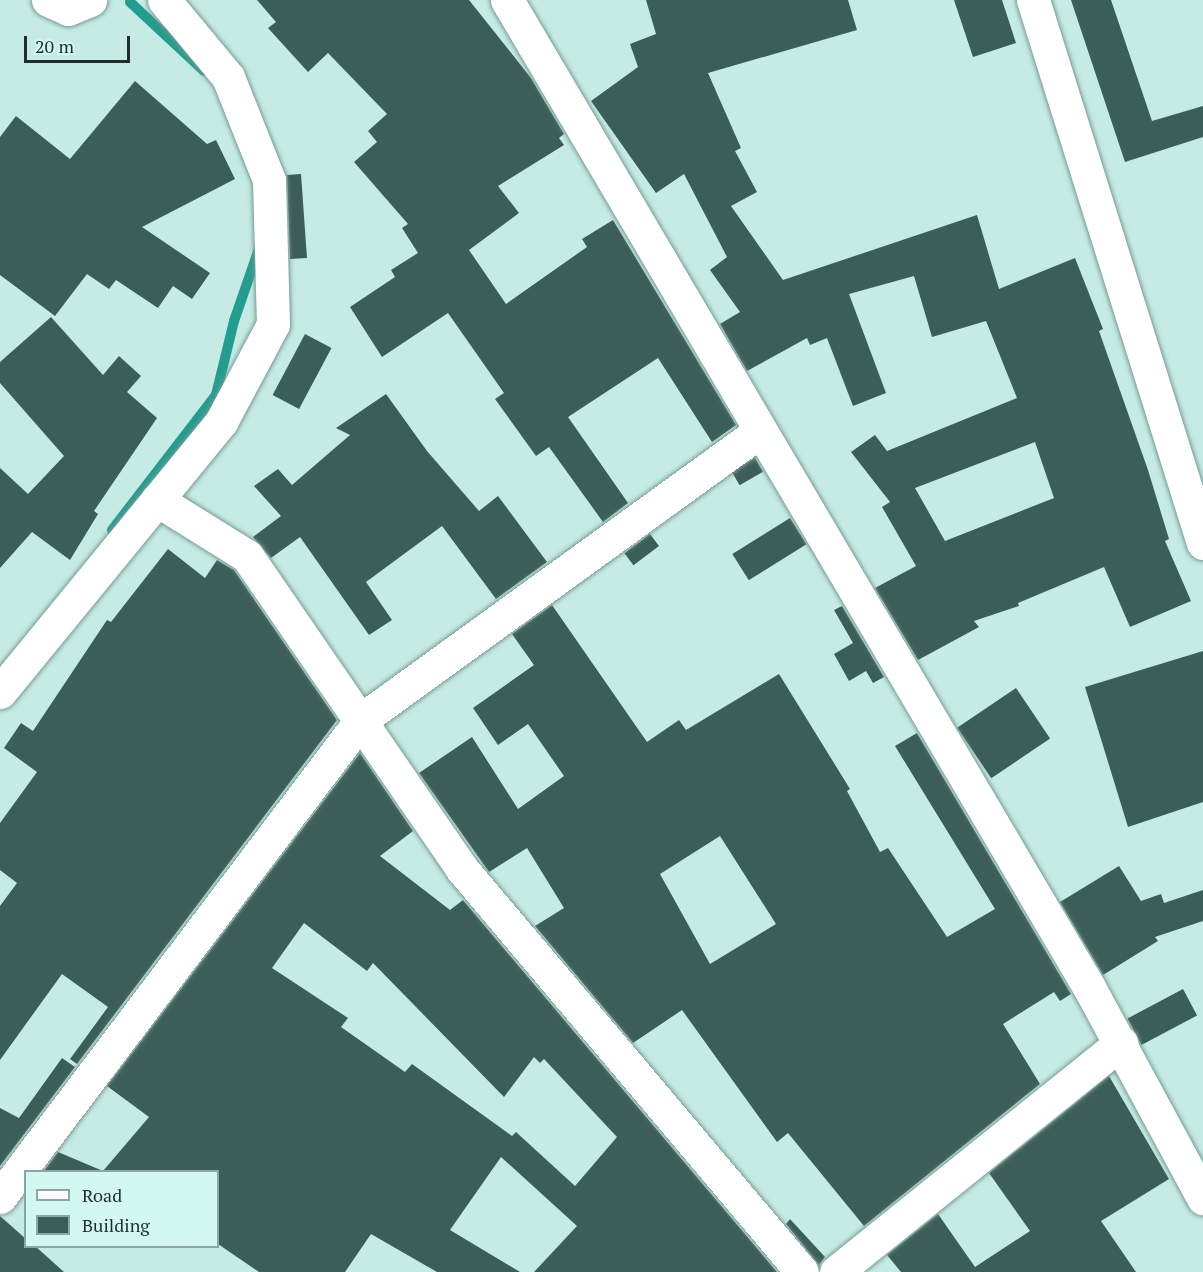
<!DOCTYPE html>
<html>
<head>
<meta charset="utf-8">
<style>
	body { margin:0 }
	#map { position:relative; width:1203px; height:1272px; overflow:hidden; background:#c5ebe4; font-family:"PT Serif",serif }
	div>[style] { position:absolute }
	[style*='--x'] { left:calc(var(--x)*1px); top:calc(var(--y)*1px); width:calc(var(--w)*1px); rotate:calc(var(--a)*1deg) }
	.stream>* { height:10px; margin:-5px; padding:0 5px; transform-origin:5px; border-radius:5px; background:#239d8f }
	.building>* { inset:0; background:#3c5e59; transform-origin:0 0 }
	.roads { filter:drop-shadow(0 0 2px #779b95) drop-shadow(0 0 2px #779b95) }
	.minor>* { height:33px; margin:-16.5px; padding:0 16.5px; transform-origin:16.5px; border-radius:16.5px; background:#fff }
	span { translate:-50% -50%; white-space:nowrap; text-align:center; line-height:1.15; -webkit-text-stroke:6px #d2f8f1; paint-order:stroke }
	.legend { position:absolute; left:24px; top:1170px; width:195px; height:78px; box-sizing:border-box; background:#d2f8f1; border:2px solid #8aa7a2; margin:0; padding:8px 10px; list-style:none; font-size:18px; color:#1f2d2b }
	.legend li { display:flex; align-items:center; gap:12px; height:30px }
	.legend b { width:30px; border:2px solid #8aa7a2 }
	.scale { position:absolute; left:24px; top:36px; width:106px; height:27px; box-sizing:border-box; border:3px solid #1f2d2b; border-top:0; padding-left:8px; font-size:18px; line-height:21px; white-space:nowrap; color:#1f2d2b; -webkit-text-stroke:4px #d2f8f1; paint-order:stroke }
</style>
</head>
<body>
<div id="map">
	<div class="stream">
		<i style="--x:130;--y:2;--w:101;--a:43"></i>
		<i style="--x:112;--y:530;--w:170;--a:-52.4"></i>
		<i style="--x:216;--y:395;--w:76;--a:-76.3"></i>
		<i style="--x:234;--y:321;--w:76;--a:-70.9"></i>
	</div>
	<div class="building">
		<i style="clip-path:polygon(257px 0,469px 0,531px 78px,564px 134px,559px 138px,564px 145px,498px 186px,519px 213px,469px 250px,506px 304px,587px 247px,582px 239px,613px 220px,736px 425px,712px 442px,658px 358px,568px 417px,628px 503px,603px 522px,549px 447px,536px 456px,495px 399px,504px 393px,448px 313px,382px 357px,350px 307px,395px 277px,391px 270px,418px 253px,402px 228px,408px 224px,354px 162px,377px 142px,368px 131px,387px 114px,328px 53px,308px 72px,268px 28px,276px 22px)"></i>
		<i style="clip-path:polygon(evenodd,646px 0,848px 0,857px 30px,708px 73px,741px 148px,735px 151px,757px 192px,731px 206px,783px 280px,977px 215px,999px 289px,1075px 258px,1103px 329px,1099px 331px,1148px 470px,1169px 539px,1165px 541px,1191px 601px,1130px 627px,1104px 567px,1018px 603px,1019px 606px,974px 621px,979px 627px,918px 660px,875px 588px,916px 566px,882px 507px,890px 502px,851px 452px,875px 435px,887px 451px,1017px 398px,986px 321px,932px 337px,914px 276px,849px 294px,886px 393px,853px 406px,827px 338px,810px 345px,807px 338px,747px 371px,720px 324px,740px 312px,710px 270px,727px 257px,684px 174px,656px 193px,591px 101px,638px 67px,630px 44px,656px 34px,646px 0,1035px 442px,1054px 498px,945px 541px,915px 488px,1035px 442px)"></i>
		<i style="clip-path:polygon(954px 0,1002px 0,1016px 43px,973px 57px)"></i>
		<i style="clip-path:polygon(1071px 0,1111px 0,1152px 121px,1203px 106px,1203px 137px,1125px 162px)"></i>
		<i style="clip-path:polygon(135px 81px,207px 144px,216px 140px,235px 179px,142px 227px,210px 273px,192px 299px,173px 286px,158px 308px,116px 280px,109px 289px,87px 274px,55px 316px,0 275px,0 137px,16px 116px,70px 159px)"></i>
		<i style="clip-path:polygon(301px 174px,307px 258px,290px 259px,287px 175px)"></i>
		<i style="clip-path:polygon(51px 317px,103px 375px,119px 356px,141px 376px,127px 392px,157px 418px,94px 511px,98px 514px,70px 560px,32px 532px,0 568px,0 468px,28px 494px,64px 456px,0 383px,0 362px)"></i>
		<i style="left:305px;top:334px;width:30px;height:69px;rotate:28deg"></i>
		<i style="clip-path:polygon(386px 394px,427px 451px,479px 511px,498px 496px,547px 562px,496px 599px,442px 526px,366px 582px,392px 620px,369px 635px,300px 537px,271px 558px,253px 537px,281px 516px,254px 486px,278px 469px,292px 485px,350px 435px,336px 428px)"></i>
		<i style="left:755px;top:458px;width:16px;height:27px;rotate:60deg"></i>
		<i style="left:790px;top:518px;width:31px;height:68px;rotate:58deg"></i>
		<i style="left:650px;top:534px;width:15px;height:32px;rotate:53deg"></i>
		<i style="clip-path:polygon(168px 549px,205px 578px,217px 560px,234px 570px,337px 720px,77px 1064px,70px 1059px,108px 1007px,62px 974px,0 1060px,0 906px,17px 883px,0 870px,0 823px,37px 772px,4px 748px,21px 723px,33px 731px,107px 620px,111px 622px)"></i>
		<i style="clip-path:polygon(evenodd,552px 605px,647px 742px,679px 720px,686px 730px,779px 674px,850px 789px,847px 791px,880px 852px,888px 848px,947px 937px,995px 909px,895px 746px,917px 733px,1071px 994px,1060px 1001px,1054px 992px,1003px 1024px,1040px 1084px,864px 1226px,788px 1133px,777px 1142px,682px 1010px,633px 1043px,535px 926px,564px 908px,527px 848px,489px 872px,419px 773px,472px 737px,518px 809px,564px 776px,528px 724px,498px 745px,473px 708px,534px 665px,512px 634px,552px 605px,720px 836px,776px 924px,710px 964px,660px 874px,720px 836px)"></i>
		<i style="clip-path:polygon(842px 606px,884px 677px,873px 683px,866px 671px,849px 681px,834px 654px,853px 643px,834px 610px)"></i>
		<i style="clip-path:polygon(1203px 651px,1203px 802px,1128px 827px,1085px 687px)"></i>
		<i style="left:1016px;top:688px;width:61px;height:71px;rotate:56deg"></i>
		<i style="clip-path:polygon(evenodd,360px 753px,413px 831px,380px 856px,450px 910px,463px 900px,777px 1272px,534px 1272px,577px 1226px,501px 1157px,450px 1230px,520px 1272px,437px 1272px,371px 1234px,345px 1272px,259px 1272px,218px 1244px,218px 1172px,43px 1172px,58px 1152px,103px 1171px,149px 1117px,107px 1086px,360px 753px,304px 923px,367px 971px,373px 963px,504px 1097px,534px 1057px,540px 1063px,544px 1059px,617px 1137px,575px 1186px,516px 1132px,512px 1136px,412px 1064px,405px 1072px,341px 1027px,348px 1018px,272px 968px,304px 923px)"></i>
		<i style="clip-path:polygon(1119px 866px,1141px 901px,1161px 894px,1164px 903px,1203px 890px,1203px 921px,1155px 937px,1158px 941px,1103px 975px,1060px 902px)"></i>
		<i style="left:1183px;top:989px;width:30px;height:63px;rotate:62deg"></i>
		<i style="clip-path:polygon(62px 1058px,75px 1067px,0 1166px,0 1108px,19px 1118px)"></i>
		<i style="clip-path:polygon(1109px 1076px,1169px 1179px,1101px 1221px,1136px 1272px,901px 1272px,887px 1255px,938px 1214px,975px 1267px,1030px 1231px,989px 1173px)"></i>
		<i style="clip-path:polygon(0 1216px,26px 1239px,26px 1246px,35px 1246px,64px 1272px,0 1272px)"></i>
		<i style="clip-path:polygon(790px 1219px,825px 1257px,819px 1265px,786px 1224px)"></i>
	</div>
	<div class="roads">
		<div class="minor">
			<i style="--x:48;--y:0;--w:22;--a:24"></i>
			<i style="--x:68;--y:9;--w:24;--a:-22"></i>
			<i style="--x:507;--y:0;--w:1148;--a:59.48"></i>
			<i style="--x:1090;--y:989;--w:238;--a:61.6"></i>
			<i style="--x:1033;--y:0;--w:569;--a:72.62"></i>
			<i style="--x:157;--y:500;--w:106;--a:31.9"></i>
			<i style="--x:247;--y:556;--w:380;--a:55.5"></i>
			<i style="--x:462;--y:869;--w:527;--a:49.85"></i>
			<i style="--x:0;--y:692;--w:349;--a:-50.7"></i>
			<i style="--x:221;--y:422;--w:111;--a:-62"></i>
			<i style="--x:273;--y:324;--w:144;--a:-91.6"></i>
			<i style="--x:269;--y:180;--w:111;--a:-111.7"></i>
			<i style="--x:228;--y:77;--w:100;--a:-129.7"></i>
			<i style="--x:0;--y:1197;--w:598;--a:-52.88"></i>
			<i style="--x:361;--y:720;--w:493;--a:-35.9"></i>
			<i style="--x:836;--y:1272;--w:366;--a:-38.8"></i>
		</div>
	</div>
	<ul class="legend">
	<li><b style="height:8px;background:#fff"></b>Road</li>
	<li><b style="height:16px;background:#3c5e59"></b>Building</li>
	</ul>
	<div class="scale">20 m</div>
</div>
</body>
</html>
